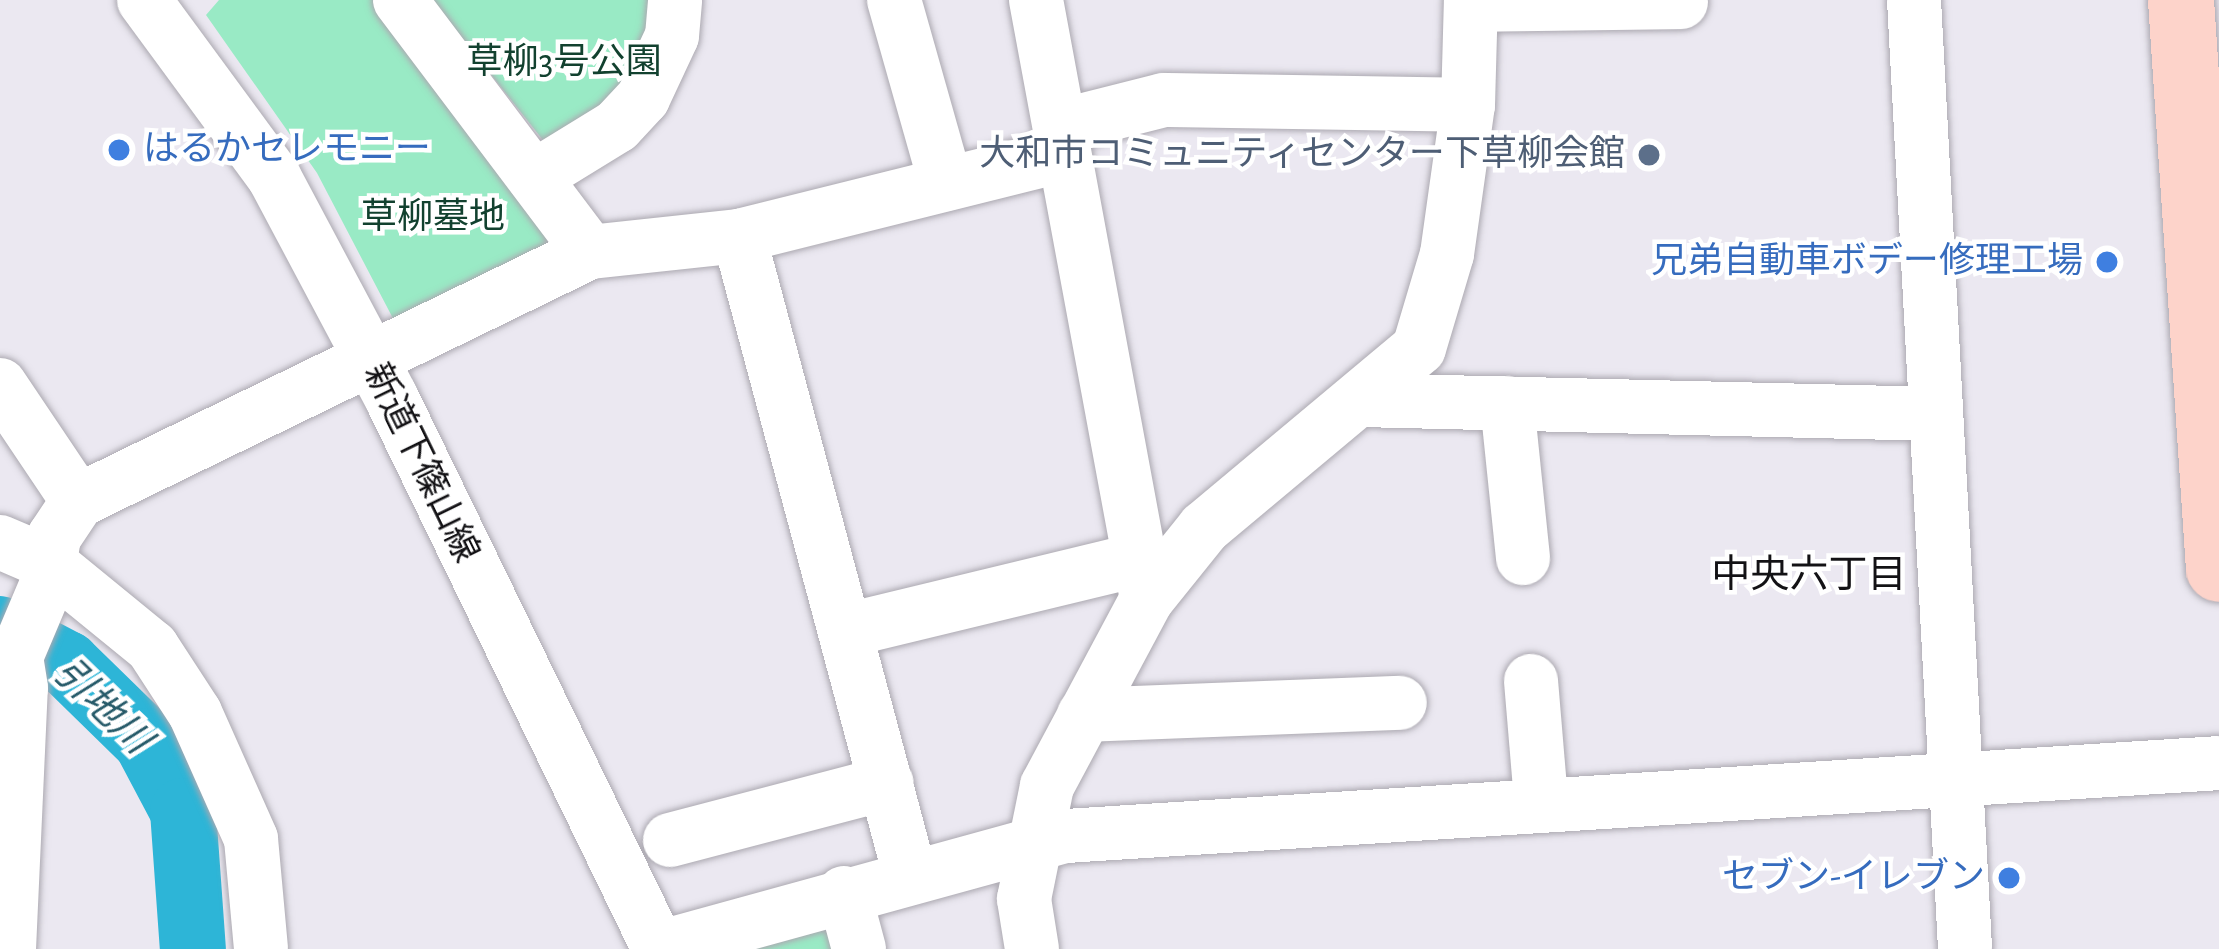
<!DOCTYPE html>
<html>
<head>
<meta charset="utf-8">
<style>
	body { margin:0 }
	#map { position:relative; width:2219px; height:949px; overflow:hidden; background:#ebe8f1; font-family:"Alegreya Sans","Noto Sans JP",sans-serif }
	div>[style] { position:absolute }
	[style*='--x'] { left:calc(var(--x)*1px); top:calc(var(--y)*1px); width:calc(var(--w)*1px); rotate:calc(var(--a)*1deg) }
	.green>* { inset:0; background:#99eac5 }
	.river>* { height:66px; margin:-33px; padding:0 33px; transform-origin:33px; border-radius:33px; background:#2db5d7 }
	.roads { filter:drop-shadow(0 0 3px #aca9b1) drop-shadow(0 0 3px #aca9b1) }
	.minor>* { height:54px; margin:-27px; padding:0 27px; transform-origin:27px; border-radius:27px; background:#fff }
	.major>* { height:66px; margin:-33px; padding:0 33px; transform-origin:33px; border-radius:33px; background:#fdd3ca }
	.dots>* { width:33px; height:33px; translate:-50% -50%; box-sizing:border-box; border:6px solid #fff; border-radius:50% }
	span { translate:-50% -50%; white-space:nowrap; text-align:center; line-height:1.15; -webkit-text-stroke:9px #fff; paint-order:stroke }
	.park-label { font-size:36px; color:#12412f }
	.shop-label { font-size:36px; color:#366cbe }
	.left { translate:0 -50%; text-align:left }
	.right { translate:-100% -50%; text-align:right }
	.service-label { font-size:36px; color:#4e5e75 }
	.street-label { font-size:36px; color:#131215 }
	.neighbourhood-label { font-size:39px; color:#131215 }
	.water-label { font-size:39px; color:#265a69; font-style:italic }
</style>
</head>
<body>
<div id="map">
	<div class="green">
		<i style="clip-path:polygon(219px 0,374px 0,563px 252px,398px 328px,317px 173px,206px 15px)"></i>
		<i style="clip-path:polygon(432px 0,651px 0,650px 41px,627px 94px,550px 149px)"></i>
		<i style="clip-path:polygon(837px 919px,846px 949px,738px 949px)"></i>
	</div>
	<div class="river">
		<i style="--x:0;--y:629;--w:76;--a:27.6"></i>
		<i style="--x:67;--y:664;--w:110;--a:44.3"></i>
		<i style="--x:146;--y:741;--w:79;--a:62.1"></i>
		<i style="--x:183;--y:811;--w:138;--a:85.9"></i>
	</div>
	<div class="roads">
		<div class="minor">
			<i style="--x:144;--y:0;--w:220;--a:53.7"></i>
			<i style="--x:274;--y:177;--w:249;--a:62"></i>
			<i style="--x:391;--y:397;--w:614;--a:64.1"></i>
			<i style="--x:400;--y:0;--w:316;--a:53"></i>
			<i style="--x:894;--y:0;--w:191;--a:74.2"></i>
			<i style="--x:1036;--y:0;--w:609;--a:79.5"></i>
			<i style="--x:1914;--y:0;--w:950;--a:86.92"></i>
			<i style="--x:1471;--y:5;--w:210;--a:-0.8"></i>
			<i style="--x:1061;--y:126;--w:106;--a:-14.2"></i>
			<i style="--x:1164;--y:100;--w:304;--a:0.9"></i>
			<i style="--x:534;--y:177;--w:97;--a:-31.6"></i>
			<i style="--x:617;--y:126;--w:38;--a:-47"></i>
			<i style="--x:643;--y:98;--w:68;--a:-64.9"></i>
			<i style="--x:672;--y:36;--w:36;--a:-85"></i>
			<i style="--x:739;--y:236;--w:661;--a:75.02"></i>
			<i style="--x:0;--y:385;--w:140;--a:56.1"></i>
			<i style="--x:1360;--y:400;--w:576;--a:1.39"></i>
			<i style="--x:1507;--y:403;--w:156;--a:84.1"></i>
			<i style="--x:0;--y:542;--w:53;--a:23.2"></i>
			<i style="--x:49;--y:563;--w:133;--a:39.2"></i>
			<i style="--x:152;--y:647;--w:79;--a:56.9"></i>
			<i style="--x:195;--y:713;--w:138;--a:66"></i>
			<i style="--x:251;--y:839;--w:110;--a:84.8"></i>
			<i style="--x:848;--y:630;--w:298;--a:-13.6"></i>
			<i style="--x:1531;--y:681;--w:120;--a:85.2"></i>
			<i style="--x:1084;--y:715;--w:316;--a:-2.2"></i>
			<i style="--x:670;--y:840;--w:224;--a:-14.7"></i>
			<i style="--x:844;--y:893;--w:58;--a:75"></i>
			<i style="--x:658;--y:948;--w:423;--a:-15.4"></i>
			<i style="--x:1066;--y:836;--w:1155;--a:-3.62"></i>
			<i style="--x:9;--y:949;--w:261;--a:-87.4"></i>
			<i style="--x:21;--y:688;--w:31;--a:-99"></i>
			<i style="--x:16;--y:657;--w:77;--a:-67.1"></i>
			<i style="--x:46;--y:586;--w:50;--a:-80.7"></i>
			<i style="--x:54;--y:537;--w:43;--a:-56.3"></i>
			<i style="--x:78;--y:501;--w:569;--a:-25.93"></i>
			<i style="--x:590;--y:252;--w:150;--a:-6.1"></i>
			<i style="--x:739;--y:236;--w:332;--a:-14"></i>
			<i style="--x:1032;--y:949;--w:51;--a:-99.1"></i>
			<i style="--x:1024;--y:899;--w:115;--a:-78.5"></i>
			<i style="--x:1047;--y:786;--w:212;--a:-61.9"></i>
			<i style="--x:1147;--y:599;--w:91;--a:-51.2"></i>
			<i style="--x:1204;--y:528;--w:280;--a:-39.9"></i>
			<i style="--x:1419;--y:348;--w:98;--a:-73.4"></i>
			<i style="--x:1447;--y:254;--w:150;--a:-82"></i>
			<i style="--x:1468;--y:105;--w:105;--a:-88.4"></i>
		</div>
		<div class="major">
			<i style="--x:2181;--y:0;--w:570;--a:86.18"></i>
		</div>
	</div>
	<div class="dots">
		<i style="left:119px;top:150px;background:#3f7fe0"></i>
		<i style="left:1649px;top:155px;background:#5c6f8a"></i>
		<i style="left:2107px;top:262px;background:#3f7fe0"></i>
		<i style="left:2009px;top:878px;background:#3f7fe0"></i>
	</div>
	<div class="park-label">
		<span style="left:564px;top:63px">草柳3号公園</span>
		<span style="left:433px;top:218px">草柳墓地</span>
	</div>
	<div class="shop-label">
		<span class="left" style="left:143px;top:150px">はるかセレモニー</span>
		<span class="right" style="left:2083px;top:262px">兄弟自動車ボデー修理工場</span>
		<span class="right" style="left:1985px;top:878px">セブン-イレブン</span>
	</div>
	<div class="service-label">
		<span class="right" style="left:1625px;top:155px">大和市コミュニティセンター下草柳会館</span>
	</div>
	<div class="street-label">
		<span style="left:421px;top:463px;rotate:64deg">新道下篠山線</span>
	</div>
	<div class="neighbourhood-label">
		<span style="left:1809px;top:576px">中央六丁目</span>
	</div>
	<div class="water-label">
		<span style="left:101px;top:707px;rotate:44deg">引地川</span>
	</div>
</div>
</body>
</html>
